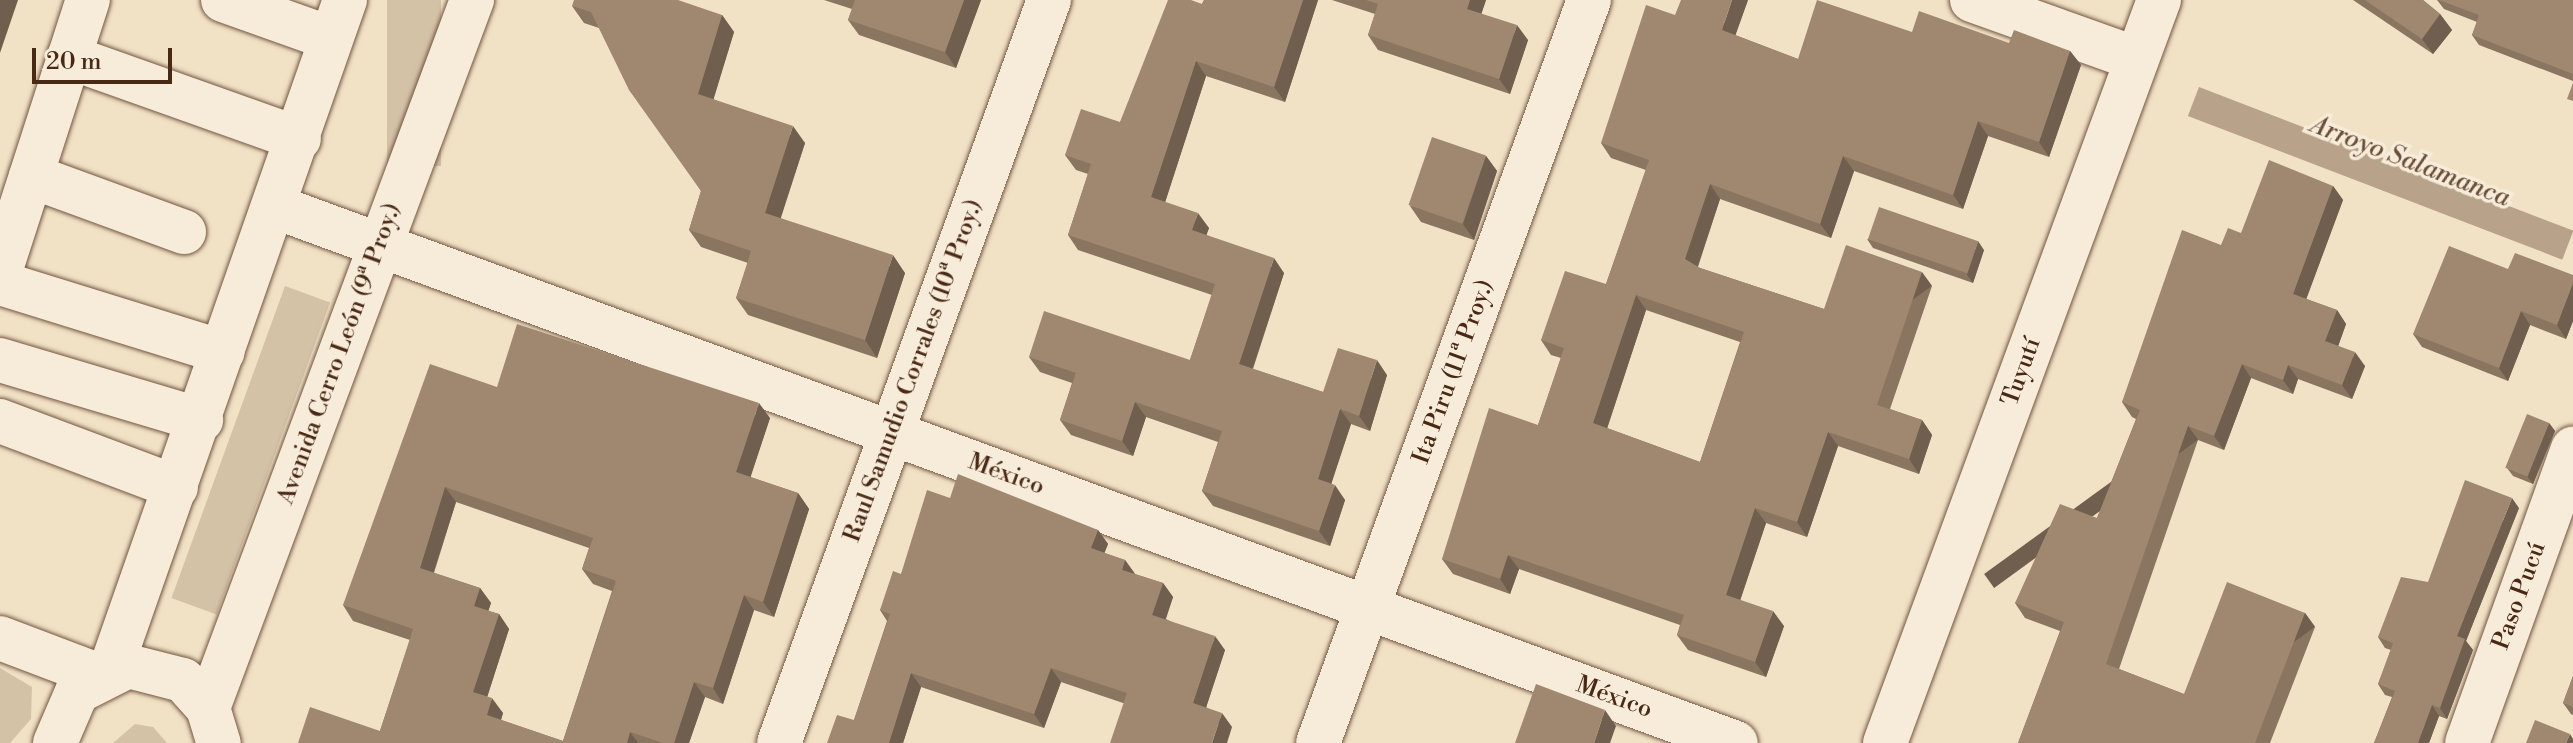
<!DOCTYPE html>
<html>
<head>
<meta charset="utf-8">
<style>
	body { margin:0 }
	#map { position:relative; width:2573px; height:743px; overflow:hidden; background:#f1e1c5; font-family:"Libre Bodoni",serif }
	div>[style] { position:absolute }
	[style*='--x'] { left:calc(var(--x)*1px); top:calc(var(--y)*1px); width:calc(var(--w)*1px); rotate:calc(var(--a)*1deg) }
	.green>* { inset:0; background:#d4c2a7; transform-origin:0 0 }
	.water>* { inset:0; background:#b8a289; transform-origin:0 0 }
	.roads { filter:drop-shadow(0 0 2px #735640) drop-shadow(0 0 2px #735640) }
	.minor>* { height:44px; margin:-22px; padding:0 22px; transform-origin:22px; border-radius:22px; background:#f6ecd9 }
	.wall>* { inset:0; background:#8a7560 }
	.shaded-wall>* { inset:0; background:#705f4e; transform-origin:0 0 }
	.building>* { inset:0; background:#a08870; transform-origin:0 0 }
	span { translate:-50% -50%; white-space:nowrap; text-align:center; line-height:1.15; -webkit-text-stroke:7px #f6ecd9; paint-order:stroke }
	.street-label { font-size:24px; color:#492814 }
	.water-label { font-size:26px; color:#6a4d37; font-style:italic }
	.scale { position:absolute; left:32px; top:48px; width:140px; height:36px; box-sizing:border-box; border:4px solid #492814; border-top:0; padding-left:10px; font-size:24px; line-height:28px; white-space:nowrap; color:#492814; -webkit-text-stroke:6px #f6ecd9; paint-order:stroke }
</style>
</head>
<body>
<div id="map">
	<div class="green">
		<i style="left:387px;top:0;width:54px;height:166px"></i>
		<i style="left:285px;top:286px;width:48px;height:332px;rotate:20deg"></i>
		<i style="clip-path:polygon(0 668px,32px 687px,31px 719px,10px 743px,0 743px)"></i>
		<i style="clip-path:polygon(135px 724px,153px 727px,167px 743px,113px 743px)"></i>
	</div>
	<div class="water">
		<i style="left:2199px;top:87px;width:401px;height:31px;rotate:21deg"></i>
	</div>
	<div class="roads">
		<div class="minor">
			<i style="--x:223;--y:0;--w:114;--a:19.6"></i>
			<i style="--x:1972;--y:0;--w:175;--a:19.7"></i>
			<i style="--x:69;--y:57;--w:244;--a:19.6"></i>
			<i style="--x:31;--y:176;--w:163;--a:20.1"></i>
			<i style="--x:276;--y:207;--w:1555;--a:20.16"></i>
			<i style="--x:0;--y:272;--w:286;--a:-72.1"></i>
			<i style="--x:0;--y:283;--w:233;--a:17.2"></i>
			<i style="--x:0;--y:360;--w:210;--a:16.6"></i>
			<i style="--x:0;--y:421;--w:188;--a:20.6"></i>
			<i style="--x:0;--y:638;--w:107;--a:20.8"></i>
			<i style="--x:110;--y:671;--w:711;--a:-70.7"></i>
			<i style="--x:208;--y:708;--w:756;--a:-69.55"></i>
			<i style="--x:55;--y:743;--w:56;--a:-66.7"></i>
			<i style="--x:77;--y:692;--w:57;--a:-27"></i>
			<i style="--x:128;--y:666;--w:57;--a:14.3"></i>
			<i style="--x:183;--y:680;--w:38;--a:48"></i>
			<i style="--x:208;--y:708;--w:37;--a:73"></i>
			<i style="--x:779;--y:743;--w:791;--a:-70.03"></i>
			<i style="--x:1318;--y:743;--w:791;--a:-69.96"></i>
			<i style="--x:1885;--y:743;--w:792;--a:-69.76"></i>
			<i style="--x:2467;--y:743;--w:313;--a:-70.2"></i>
		</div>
	</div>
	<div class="wall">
		<i style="clip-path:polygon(824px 0,981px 0,956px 68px,859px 35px,848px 20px,852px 9px)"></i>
		<i style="clip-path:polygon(1204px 0,1318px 0,1285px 102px,1206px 76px,1165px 202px,1209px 228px,1206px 235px,1284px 273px,1253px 369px,1323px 392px,1387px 375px,1370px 431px,1351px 424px,1331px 483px,1345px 500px,1330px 546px,1213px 506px,1202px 491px,1218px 442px,1146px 417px,1133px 456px,1071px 435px,1060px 420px,1072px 383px,1040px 372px,1029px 357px,1190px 360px,1212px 295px,1078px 250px,1068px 235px,1088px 174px,1076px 170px,1065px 155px,1120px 122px,1202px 4px)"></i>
		<i style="clip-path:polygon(1332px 0,1486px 0,1481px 14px,1528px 40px,1510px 94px,1378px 50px,1368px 35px,1375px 14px)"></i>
		<i style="clip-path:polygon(evenodd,1748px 0,1735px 35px,1798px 59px,1912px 32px,2070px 51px,2081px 65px,2049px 157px,1988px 136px,1963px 209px,1854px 171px,1831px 238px,1720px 199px,1698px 267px,1700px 268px,1824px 309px,1932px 286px,1890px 409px,1922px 420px,1932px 435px,1919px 474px,1838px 446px,1807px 537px,1766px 523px,1740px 600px,1784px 626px,1766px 677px,1688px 650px,1677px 635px,1680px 625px,1519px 569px,1510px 594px,1453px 574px,1442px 559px,1538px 425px,1561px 358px,1551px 355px,1541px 340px,1606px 284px,1646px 170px,1611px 158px,1601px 143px,1748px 0,1646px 310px,1740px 342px,1700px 462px,1607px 428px,1646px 310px)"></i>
		<i style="clip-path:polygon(2353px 0,2423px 0,2440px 14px,2452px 30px,2433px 54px)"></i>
		<i style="clip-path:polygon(2437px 0,2573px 0,2573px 81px,2479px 45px,2472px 35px,2477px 22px,2444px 9px)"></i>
		<i style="clip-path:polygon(572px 6px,722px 15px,734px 32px,713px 99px,805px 143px,780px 218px,905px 273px,877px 358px,748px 315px,736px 298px,748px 263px,701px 247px,689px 230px,701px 191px,599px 28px,584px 23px)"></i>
		<i style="clip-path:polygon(1486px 156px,1497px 171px,1474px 240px,1421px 222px,1410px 206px)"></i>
		<i style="clip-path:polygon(2333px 186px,2343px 200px,2306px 299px,2337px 310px,2346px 324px,2338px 346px,2365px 366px,2352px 399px,2298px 379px,2293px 394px,2251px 378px,2224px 450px,2198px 440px,2119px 669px,2184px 694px,2305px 613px,2315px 627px,2270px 743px,2018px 743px,2060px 631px,2025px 618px,2015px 603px,2097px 518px,2136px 419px,2132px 417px,2122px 402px,2221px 245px,2241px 233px)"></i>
		<i style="clip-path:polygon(1867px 239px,1984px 250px,1973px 283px,1873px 248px)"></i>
		<i style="clip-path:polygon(2508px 269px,2573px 275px,2573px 321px,2566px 339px,2530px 325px,2508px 381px,2422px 347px,2413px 334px)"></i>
		<i style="clip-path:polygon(evenodd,497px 387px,770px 418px,750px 477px,798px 493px,809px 509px,774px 617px,754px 610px,723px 704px,705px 697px,689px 743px,298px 743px,380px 731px,410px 640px,353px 621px,343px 605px,497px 387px,456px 502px,589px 548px,582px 569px,593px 584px,612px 591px,563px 741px,501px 720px,503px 713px,487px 697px,509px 629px,499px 614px,488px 611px,491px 603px,480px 588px,434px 573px,456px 502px)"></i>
		<i style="clip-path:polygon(2549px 423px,2555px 431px,2533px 484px,2513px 476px,2507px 468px)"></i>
		<i style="clip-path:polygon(950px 498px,1098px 530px,1108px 544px,1104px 553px,1125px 560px,1135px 574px,1163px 583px,1173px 597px,1166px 619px,1225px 650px,1206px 707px,1232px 727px,1123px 703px,1061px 682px,1044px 728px,921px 687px,903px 743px,827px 743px,854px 720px,887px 621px,880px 610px,901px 574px)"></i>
		<i style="clip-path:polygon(2519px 508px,2466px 641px,2473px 650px,2447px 719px,2439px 716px,2429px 743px,2374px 743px,2392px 697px,2385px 695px,2378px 684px,2391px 650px,2385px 648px,2378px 637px,2428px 582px)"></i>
		<i style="clip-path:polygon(2573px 676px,2573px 715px,2571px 714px,2563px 703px)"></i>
	</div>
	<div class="shaded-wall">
		<i style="clip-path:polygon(0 0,18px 0,0 53px)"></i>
		<i style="clip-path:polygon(964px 0,981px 0,956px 68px,945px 52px)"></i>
		<i style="clip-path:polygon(1303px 0,1318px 0,1285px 102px,1274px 87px)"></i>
		<i style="clip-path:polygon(1470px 0,1486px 0,1478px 24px,1467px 9px)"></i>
		<i style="clip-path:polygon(1732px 0,1748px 0,1732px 45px,1722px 30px)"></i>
		<i style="clip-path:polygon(2440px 14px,2452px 30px,2433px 54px,2422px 39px)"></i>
		<i style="clip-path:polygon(722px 15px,734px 32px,710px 111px,698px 94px)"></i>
		<i style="clip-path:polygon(1517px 25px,1528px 40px,1510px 94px,1499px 79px)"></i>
		<i style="clip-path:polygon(2070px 51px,2081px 65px,2049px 157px,2039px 142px)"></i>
		<i style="clip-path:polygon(1196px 61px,1206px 76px,1162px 212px,1151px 197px)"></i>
		<i style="clip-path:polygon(1978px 121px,1988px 136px,1963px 209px,1953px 195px)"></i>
		<i style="clip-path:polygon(793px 126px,805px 143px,777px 230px,765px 213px)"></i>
		<i style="clip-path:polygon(1486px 156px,1497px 171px,1474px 240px,1463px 224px)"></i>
		<i style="clip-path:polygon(1843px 156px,1854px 171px,1831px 238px,1820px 224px)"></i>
		<i style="clip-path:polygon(1710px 184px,1720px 199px,1695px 274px,1685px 259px)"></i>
		<i style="clip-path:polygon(2333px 186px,2343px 200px,2303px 308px,2293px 294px)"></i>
		<i style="clip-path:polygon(1198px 213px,1209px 228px,1203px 245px,1192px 230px)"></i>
		<i style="clip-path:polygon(1978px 241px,1984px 250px,1973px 283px,1967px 275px)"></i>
		<i style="clip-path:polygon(893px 255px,905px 273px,877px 358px,865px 340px)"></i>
		<i style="clip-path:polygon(1274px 258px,1284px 273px,1249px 379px,1239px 364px)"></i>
		<i style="left:1922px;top:272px;width:17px;height:140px;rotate:54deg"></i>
		<i style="clip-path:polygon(2573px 283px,2573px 321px,2566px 339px,2557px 325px)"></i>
		<i style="clip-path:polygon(1636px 295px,1646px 310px,1604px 438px,1593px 423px)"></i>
		<i style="clip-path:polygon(2337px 310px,2346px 324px,2335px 355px,2325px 341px)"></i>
		<i style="clip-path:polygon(2521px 311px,2530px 325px,2508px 381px,2499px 368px)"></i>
		<i style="clip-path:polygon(2355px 352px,2365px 366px,2352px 399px,2342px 385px)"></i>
		<i style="clip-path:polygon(1377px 360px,1387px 375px,1370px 431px,1359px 416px)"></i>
		<i style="clip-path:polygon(2242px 364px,2251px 378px,2224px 450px,2214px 436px)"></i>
		<i style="clip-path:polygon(2288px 365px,2298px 379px,2293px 394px,2283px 380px)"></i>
		<i style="clip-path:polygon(1135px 402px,1146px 417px,1133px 456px,1122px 441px)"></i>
		<i style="clip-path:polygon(759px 403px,770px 418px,747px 488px,736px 472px)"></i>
		<i style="clip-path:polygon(1340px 409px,1351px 424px,1328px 494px,1318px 479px)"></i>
		<i style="clip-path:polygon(1922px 420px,1932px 435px,1919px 474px,1909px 459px)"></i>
		<i style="clip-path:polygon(2549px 423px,2555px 431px,2533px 484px,2527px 476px)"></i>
		<i style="left:2188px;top:426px;width:17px;height:252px;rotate:54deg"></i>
		<i style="clip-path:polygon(1828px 432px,1838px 446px,1807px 537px,1797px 522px)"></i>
		<i style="clip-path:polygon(1335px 485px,1345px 500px,1330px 546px,1319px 531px)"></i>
		<i style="clip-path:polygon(445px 487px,456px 502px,430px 583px,420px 568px)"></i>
		<i style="clip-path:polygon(798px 493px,809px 509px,774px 617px,763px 602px)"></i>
		<i style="clip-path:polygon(2512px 498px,2519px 508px,2466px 641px,2473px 650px,2447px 719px,2440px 708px,2457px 636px)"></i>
		<i style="clip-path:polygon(1755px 508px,1766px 523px,1737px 610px,1726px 595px)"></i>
		<i style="clip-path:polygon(1098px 530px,1108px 544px,1101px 562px,1091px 548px)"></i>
		<i style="clip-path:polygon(1508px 555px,1519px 569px,1510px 594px,1500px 579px)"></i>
		<i style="clip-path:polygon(1125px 560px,1135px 574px,1122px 570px)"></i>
		<i style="clip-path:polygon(1163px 583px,1173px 597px,1162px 629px,1152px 615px)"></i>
		<i style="clip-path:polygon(480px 588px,491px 603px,485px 621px,474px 606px)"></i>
		<i style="clip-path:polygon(744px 595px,754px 610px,723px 704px,713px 688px)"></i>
		<i style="clip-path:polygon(1773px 611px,1784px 626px,1766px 677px,1755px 662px)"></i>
		<i style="left:2305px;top:613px;width:17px;height:139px;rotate:54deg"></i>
		<i style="clip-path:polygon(499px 614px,509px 629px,484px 707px,473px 692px)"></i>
		<i style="clip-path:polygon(1215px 636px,1225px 650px,1203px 717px,1193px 703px)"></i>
		<i style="clip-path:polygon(1051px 668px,1061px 682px,1044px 728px,1034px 714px)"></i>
		<i style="clip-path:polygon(911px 673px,921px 687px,903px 743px,889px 743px)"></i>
		<i style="clip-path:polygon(694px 682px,705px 697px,689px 743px,674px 743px)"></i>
		<i style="clip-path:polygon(492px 698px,503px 713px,498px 730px,487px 715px)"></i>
		<i style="clip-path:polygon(2432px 705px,2439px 716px,2429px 743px,2418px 743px)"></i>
		<i style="clip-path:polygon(1605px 710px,1616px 726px,1610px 743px,1594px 743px)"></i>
		<i style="clip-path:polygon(1222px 713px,1232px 727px,1227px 743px,1212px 743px)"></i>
		<i style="clip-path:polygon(630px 732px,638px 743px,627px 743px)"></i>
		<i style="clip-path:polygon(2570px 734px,2573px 739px,2573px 743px,2566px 743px)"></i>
	</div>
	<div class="building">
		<i style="clip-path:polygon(574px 0,678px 0,722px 15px,698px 94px,793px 126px,765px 213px,893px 255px,865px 340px,736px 298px,751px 251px,689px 230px,701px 191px,629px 90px,591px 12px,572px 6px)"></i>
		<i style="clip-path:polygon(855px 0,964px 0,945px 52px,848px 20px)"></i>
		<i style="clip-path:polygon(1168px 0,1191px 0,1202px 4px,1204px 0,1303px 0,1274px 87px,1196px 61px,1151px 197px,1198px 213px,1192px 230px,1274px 258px,1239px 364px,1323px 392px,1338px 348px,1377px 360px,1359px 416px,1340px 409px,1318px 479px,1335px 485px,1319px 531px,1202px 491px,1222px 431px,1135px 402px,1122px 441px,1060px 420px,1076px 373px,1029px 357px,1044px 311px,1190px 360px,1215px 284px,1068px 235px,1091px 164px,1065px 155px,1081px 109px,1120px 122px)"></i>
		<i style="clip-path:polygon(1366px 0,1470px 0,1467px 9px,1517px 25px,1499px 79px,1368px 35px,1378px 4px)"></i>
		<i style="clip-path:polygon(evenodd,1681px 0,1732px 0,1722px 30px,1798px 59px,1817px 0,1912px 32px,1919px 11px,2009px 43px,2014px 30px,2070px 51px,2039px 142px,1978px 121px,1953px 195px,1843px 156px,1820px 224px,1710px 184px,1685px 259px,1700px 268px,1824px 309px,1846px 245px,1922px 272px,1877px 405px,1922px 420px,1909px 459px,1828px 432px,1797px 522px,1755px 508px,1726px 595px,1773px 611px,1755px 662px,1677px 635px,1684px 615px,1508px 555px,1500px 579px,1442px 559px,1489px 408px,1538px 425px,1564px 348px,1541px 340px,1565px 271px,1606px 284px,1649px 160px,1601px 143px,1646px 5px,1675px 15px,1681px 0,1636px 295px,1744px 332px,1700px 462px,1593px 423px,1636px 295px)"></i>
		<i style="clip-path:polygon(2365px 0,2423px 0,2440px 14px,2422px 39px)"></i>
		<i style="clip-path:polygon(2439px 0,2573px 0,2573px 74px,2472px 35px,2479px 15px)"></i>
		<i style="clip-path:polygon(2573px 83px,2573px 101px,2567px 99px)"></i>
		<i style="left:1432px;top:137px;width:57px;height:72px;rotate:19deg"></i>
		<i style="clip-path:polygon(2269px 160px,2333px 186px,2293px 294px,2337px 310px,2325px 341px,2355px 352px,2342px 385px,2288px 365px,2283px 380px,2242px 364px,2214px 436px,2188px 426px,2106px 664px,2184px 694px,2227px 582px,2305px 613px,2255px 743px,2018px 743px,2064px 622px,2015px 603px,2060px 504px,2097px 518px,2140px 410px,2122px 402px,2182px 230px,2221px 245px,2228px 228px,2241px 233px)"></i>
		<i style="left:1879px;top:207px;width:105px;height:34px;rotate:19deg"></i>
		<i style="clip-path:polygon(2449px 246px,2508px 269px,2515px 253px,2573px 275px,2573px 283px,2557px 325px,2521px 311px,2499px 368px,2413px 334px)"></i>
		<i style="clip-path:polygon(evenodd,517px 324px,759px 403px,736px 472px,798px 493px,763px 602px,744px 595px,713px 688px,694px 682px,674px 743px,663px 743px,630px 732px,627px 743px,298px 743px,310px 707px,380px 731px,413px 629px,343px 605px,430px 364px,497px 387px,517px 324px,445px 487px,593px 538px,582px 569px,616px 581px,563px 741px,487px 715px,492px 698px,473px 692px,499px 614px,474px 606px,480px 588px,420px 568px,445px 487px)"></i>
		<i style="left:2527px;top:414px;width:24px;height:58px;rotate:22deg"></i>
		<i style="clip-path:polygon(958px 474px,1098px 530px,1091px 548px,1125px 560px,1122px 570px,1163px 583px,1152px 615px,1215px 636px,1193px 703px,1222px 713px,1212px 743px,1110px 743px,1127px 693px,1051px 668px,1034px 714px,911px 673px,889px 743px,827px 743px,837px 715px,854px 720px,890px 614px,880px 610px,893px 571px,901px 574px,927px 490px,950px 498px)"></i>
		<i style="clip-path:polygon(2465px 480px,2512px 498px,2457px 636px,2465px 639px,2440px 708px,2432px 705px,2418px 743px,2374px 743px,2395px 691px,2378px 684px,2393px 643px,2378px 637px,2401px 577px,2428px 582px)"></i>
		<i style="clip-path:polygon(2573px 676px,2573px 707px,2563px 703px)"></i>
		<i style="clip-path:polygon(1536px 684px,1605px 710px,1594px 743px,1515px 743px)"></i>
		<i style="clip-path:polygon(2535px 720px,2570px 734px,2566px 743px,2526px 743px)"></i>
	</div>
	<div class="street-label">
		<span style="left:340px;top:354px;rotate:-70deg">Avenida Cerro León (9ª Proy.)</span>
		<span style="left:914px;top:371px;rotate:-70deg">Raul Samudio Corrales (10ª Proy.)</span>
		<span style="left:1454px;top:372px;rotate:-70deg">Ita Piru (11ª Proy.)</span>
		<span style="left:2022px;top:372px;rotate:-70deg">Tuyutí</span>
		<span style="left:1006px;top:475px;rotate:20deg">México</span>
		<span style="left:2520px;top:596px;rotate:-70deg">Paso Pucú</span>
		<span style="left:1614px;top:698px;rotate:20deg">México</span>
	</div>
	<div class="water-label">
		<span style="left:2410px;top:162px;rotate:21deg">Arroyo Salamanca</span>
	</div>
	<div class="scale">20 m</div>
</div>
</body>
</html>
